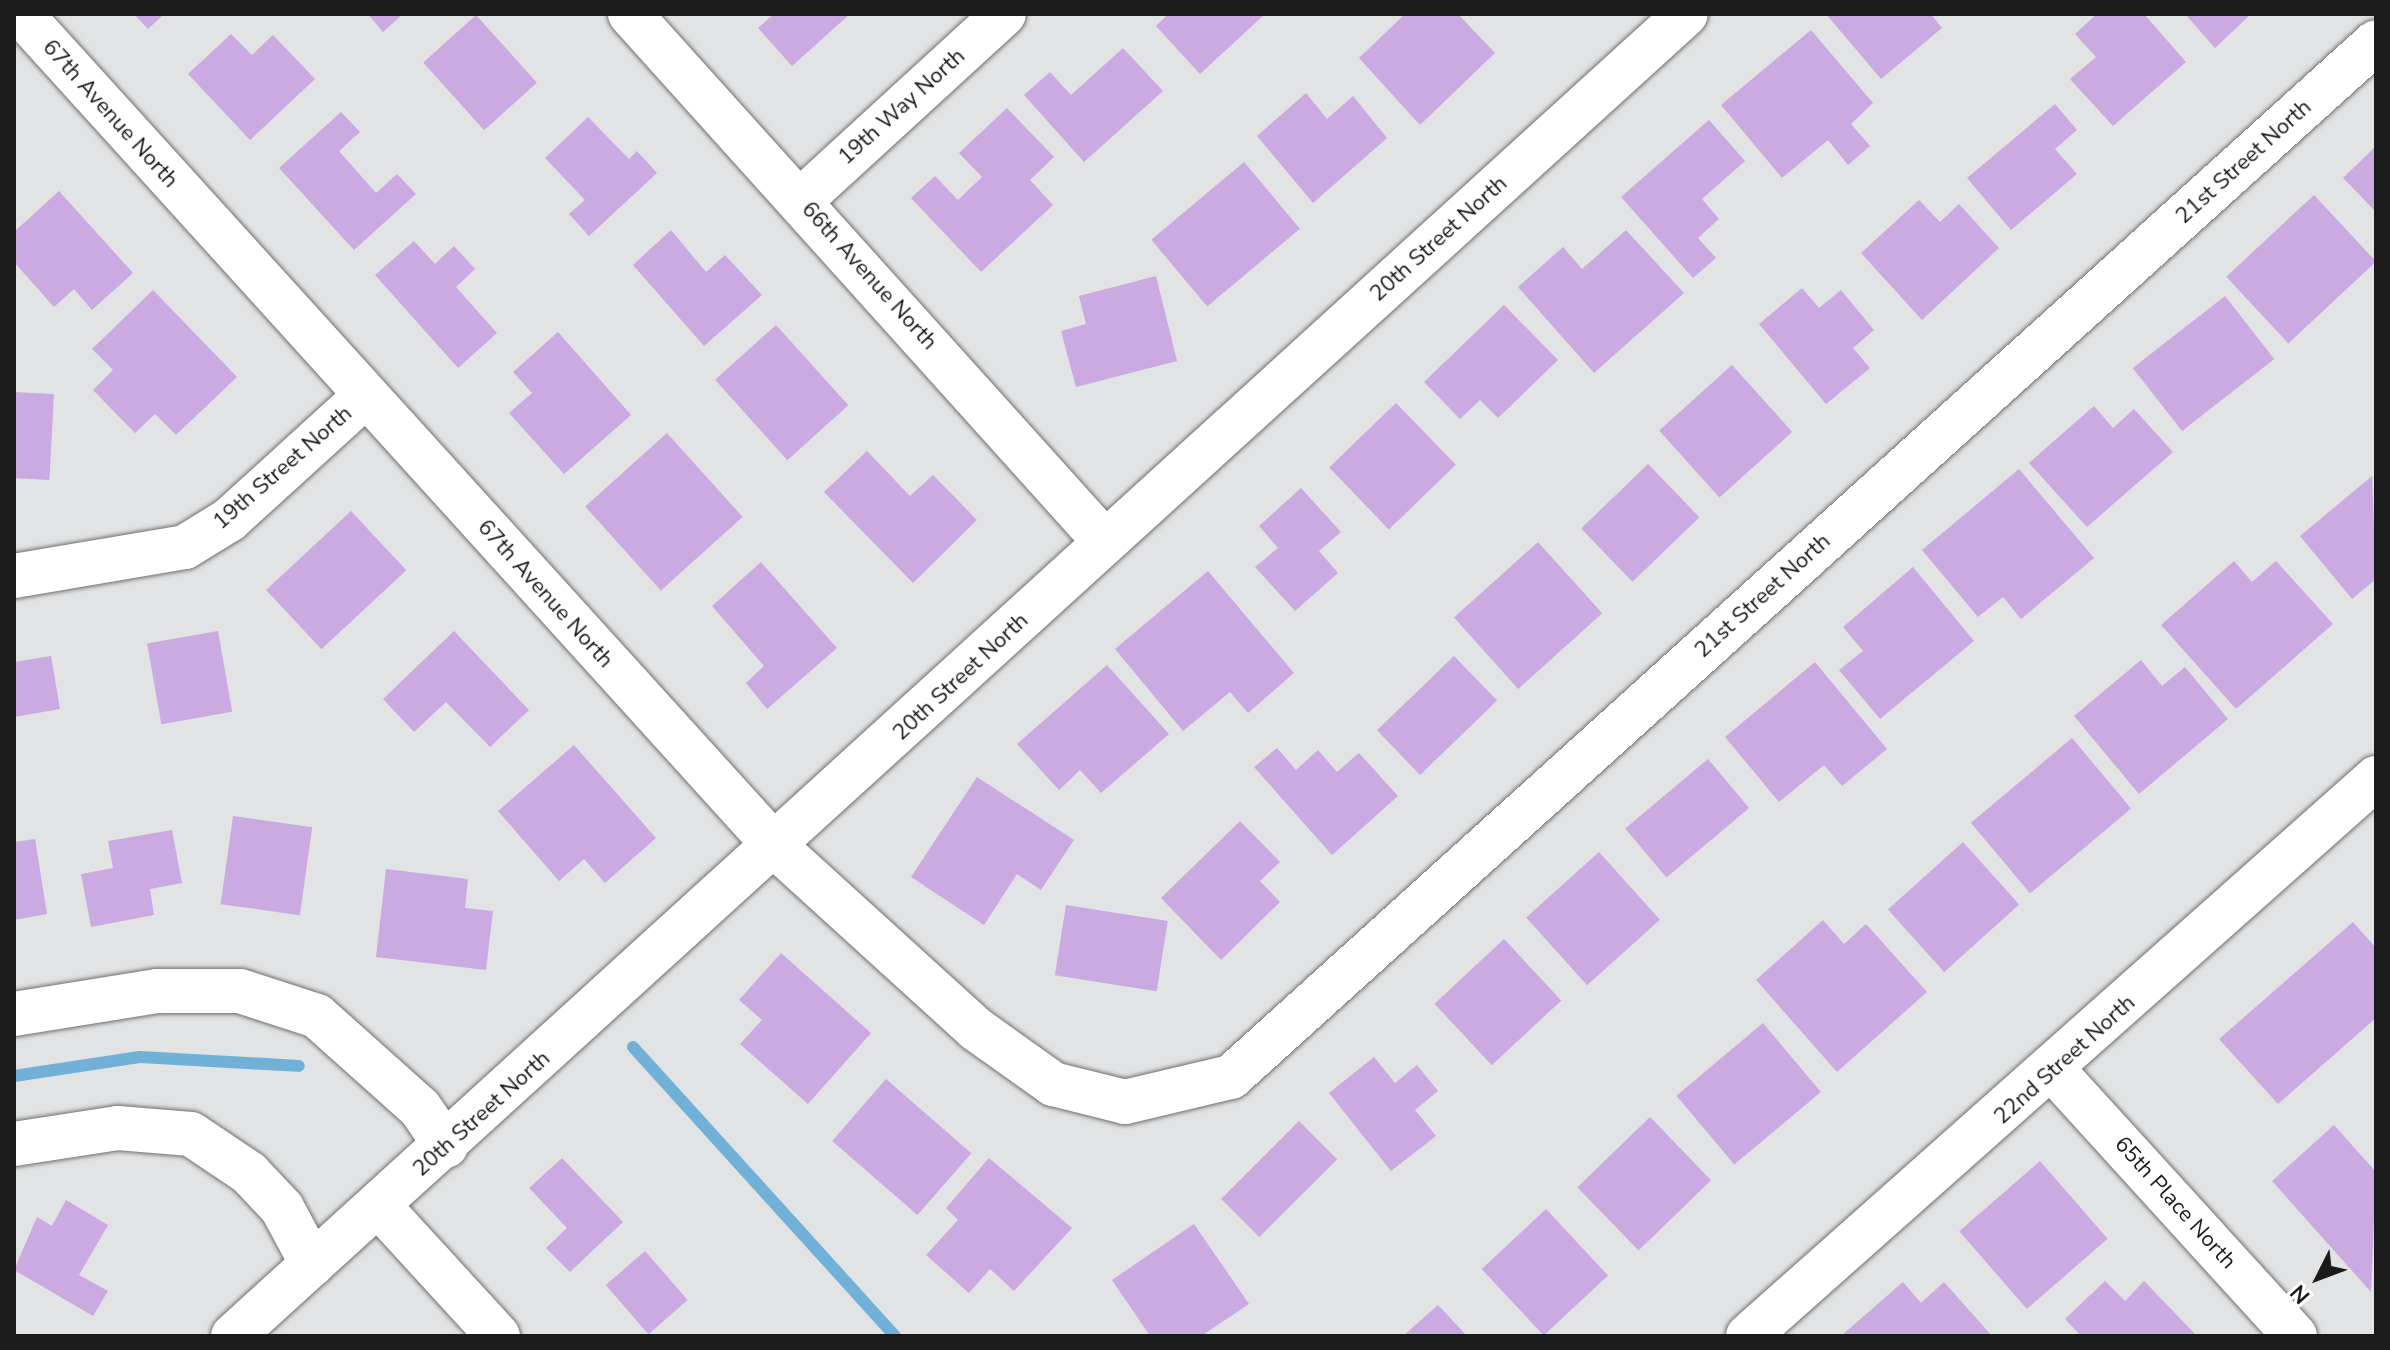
<!DOCTYPE html>
<html>
<head>
<meta charset="utf-8">
<style>
	body { margin:0 }
	#map { position:relative; width:2390px; height:1350px; overflow:hidden; background:#e2e3e4; font-family:"Nunito Sans",sans-serif }
	div>[style] { position:absolute }
	[style*='--x'] { left:calc(var(--x)*1px); top:calc(var(--y)*1px); width:calc(var(--w)*1px); rotate:calc(var(--a)*1deg) }
	.stream>* { height:12px; margin:-6px; padding:0 6px; transform-origin:6px; border-radius:6px; background:#71b0d7 }
	.building>* { inset:0; background:#cba9e1; transform-origin:0 0 }
	.roads { filter:drop-shadow(0 0 2px #707071) drop-shadow(0 0 2px #707071) }
	.minor>* { height:44px; margin:-22px; padding:0 22px; transform-origin:22px; border-radius:22px; background:#fff }
	span { translate:-50% -50%; white-space:nowrap; text-align:center; line-height:1.15; -webkit-text-stroke:7px #fff; paint-order:stroke }
	.street-label { font-size:22px; color:#1a1a1a }
	.frame { position:absolute; inset:0; border:16px solid #1a1a1a; pointer-events:none }
	.north { position:absolute; left:2278px; top:1238px; width:80px; height:80px; -webkit-text-stroke:6px #fff; paint-order:stroke; rotate:228deg; font-size:22px; font-weight:700; line-height:32px; text-align:center; color:#1a1a1a }
	.north::after { content:''; display:block; margin:auto; width:28px; height:36px; background:#1a1a1a; clip-path:polygon(50% 0,100% 100%,50% 72%,0 100%) }
</style>
</head>
<body>
<div id="map">
	<div class="stream">
		<i style="--x:633;--y:1047;--w:390;--a:47.8"></i>
		<i style="--x:14;--y:1076;--w:127;--a:-8.6"></i>
		<i style="--x:140;--y:1057;--w:159;--a:3.2"></i>
	</div>
	<div class="building">
		<i style="clip-path:polygon(134px 14px,164px 14px,148px 29px)"></i>
		<i style="clip-path:polygon(368px 14px,403px 14px,383px 32px)"></i>
		<i style="clip-path:polygon(774px 14px,850px 14px,792px 66px,758px 28px)"></i>
		<i style="clip-path:polygon(1168px 14px,1265px 14px,1200px 74px,1156px 26px)"></i>
		<i style="clip-path:polygon(1405px 14px,1458px 14px,1495px 53px,1420px 125px,1359px 58px)"></i>
		<i style="clip-path:polygon(1826px 14px,1931px 14px,1942px 28px,1881px 79px)"></i>
		<i style="clip-path:polygon(2097px 14px,2144px 14px,2186px 62px,2113px 126px,2070px 79px,2096px 57px,2075px 34px)"></i>
		<i style="clip-path:polygon(2185px 14px,2251px 14px,2215px 48px)"></i>
		<i style="left:476px;top:15px;width:91px;height:71px;rotate:48deg"></i>
		<i style="clip-path:polygon(1811px 30px,1873px 103px,1851px 124px,1870px 146px,1848px 165px,1828px 140px,1782px 178px,1721px 105px)"></i>
		<i style="clip-path:polygon(231px 34px,252px 55px,273px 35px,315px 79px,250px 140px,188px 74px)"></i>
		<i style="clip-path:polygon(1123px 48px,1163px 91px,1084px 162px,1024px 95px,1050px 72px,1071px 95px)"></i>
		<i style="clip-path:polygon(1306px 93px,1327px 119px,1353px 96px,1387px 138px,1313px 203px,1257px 136px)"></i>
		<i style="clip-path:polygon(2055px 104px,2077px 130px,2055px 149px,2077px 174px,2011px 230px,1967px 178px)"></i>
		<i style="clip-path:polygon(1007px 108px,1054px 157px,1030px 180px,1053px 205px,981px 272px,911px 198px,935px 176px,958px 200px,982px 177px,959px 153px)"></i>
		<i style="clip-path:polygon(341px 112px,360px 132px,339px 151px,376px 193px,397px 174px,416px 194px,354px 250px,279px 168px)"></i>
		<i style="clip-path:polygon(588px 117px,629px 159px,637px 151px,657px 173px,589px 236px,569px 214px,585px 200px,545px 158px)"></i>
		<i style="clip-path:polygon(1709px 120px,1745px 161px,1702px 199px,1719px 219px,1698px 238px,1716px 258px,1693px 278px,1621px 197px)"></i>
		<i style="clip-path:polygon(2376px 146px,2376px 212px,2343px 178px)"></i>
		<i style="left:1244px;top:162px;width:87px;height:121px;rotate:50deg"></i>
		<i style="clip-path:polygon(59px 191px,133px 273px,92px 310px,74px 289px,54px 307px,14px 262px,14px 232px)"></i>
		<i style="left:2314px;top:195px;width:91px;height:120px;rotate:47deg"></i>
		<i style="clip-path:polygon(1919px 200px,1940px 222px,1959px 204px,1999px 248px,1922px 320px,1861px 253px)"></i>
		<i style="clip-path:polygon(671px 230px,706px 272px,725px 255px,762px 295px,704px 346px,633px 265px)"></i>
		<i style="clip-path:polygon(1626px 230px,1684px 293px,1594px 373px,1518px 287px,1563px 247px,1582px 269px)"></i>
		<i style="clip-path:polygon(414px 241px,435px 264px,454px 246px,475px 269px,456px 287px,497px 333px,458px 368px,375px 275px)"></i>
		<i style="clip-path:polygon(1156px 276px,1177px 361px,1076px 387px,1061px 331px,1086px 324px,1079px 296px)"></i>
		<i style="clip-path:polygon(1802px 288px,1819px 308px,1841px 290px,1874px 330px,1853px 348px,1870px 368px,1826px 404px,1759px 324px)"></i>
		<i style="clip-path:polygon(153px 290px,237px 377px,176px 435px,155px 414px,135px 433px,93px 390px,113px 370px,92px 349px)"></i>
		<i style="left:2225px;top:296px;width:80px;height:117px;rotate:52deg"></i>
		<i style="clip-path:polygon(1504px 305px,1558px 360px,1498px 418px,1480px 400px,1460px 419px,1424px 382px)"></i>
		<i style="left:776px;top:325px;width:108px;height:82px;rotate:48deg"></i>
		<i style="clip-path:polygon(558px 332px,631px 415px,564px 474px,509px 413px,532px 393px,513px 372px)"></i>
		<i style="left:1732px;top:365px;width:90px;height:98px;rotate:48deg"></i>
		<i style="left:14px;top:392px;width:40px;height:86px;rotate:3deg"></i>
		<i style="left:1396px;top:403px;width:86px;height:93px;rotate:46deg"></i>
		<i style="clip-path:polygon(2094px 406px,2113px 428px,2134px 409px,2173px 452px,2087px 527px,2029px 463px)"></i>
		<i style="left:667px;top:433px;width:113px;height:110px;rotate:48deg"></i>
		<i style="clip-path:polygon(867px 451px,910px 496px,933px 475px,977px 520px,913px 583px,824px 492px)"></i>
		<i style="left:1648px;top:464px;width:74px;height:93px;rotate:46deg"></i>
		<i style="clip-path:polygon(2019px 469px,2094px 558px,2021px 619px,2003px 597px,1978px 617px,1922px 550px)"></i>
		<i style="clip-path:polygon(2372px 476px,2376px 579px,2352px 599px,2300px 536px)"></i>
		<i style="clip-path:polygon(1301px 488px,1341px 532px,1319px 551px,1338px 573px,1295px 611px,1255px 567px,1278px 548px,1259px 526px)"></i>
		<i style="left:351px;top:511px;width:81px;height:116px;rotate:47deg"></i>
		<i style="left:1538px;top:542px;width:96px;height:113px;rotate:48deg"></i>
		<i style="clip-path:polygon(2234px 561px,2252px 582px,2276px 561px,2333px 624px,2236px 709px,2161px 625px)"></i>
		<i style="clip-path:polygon(761px 562px,837px 648px,767px 709px,746px 683px,764px 666px,712px 606px)"></i>
		<i style="clip-path:polygon(1913px 567px,1974px 641px,1880px 719px,1839px 670px,1863px 651px,1843px 627px)"></i>
		<i style="clip-path:polygon(1208px 571px,1294px 673px,1248px 713px,1230px 692px,1183px 731px,1115px 649px)"></i>
		<i style="left:218px;top:631px;width:82px;height:72px;rotate:80deg"></i>
		<i style="clip-path:polygon(454px 631px,529px 710px,490px 747px,446px 702px,414px 732px,383px 699px)"></i>
		<i style="clip-path:polygon(51px 656px,60px 709px,14px 717px,14px 662px)"></i>
		<i style="left:1454px;top:656px;width:62px;height:107px;rotate:46deg"></i>
		<i style="clip-path:polygon(2141px 660px,2162px 686px,2185px 667px,2228px 719px,2139px 794px,2074px 716px)"></i>
		<i style="clip-path:polygon(1815px 662px,1887px 749px,1842px 786px,1824px 765px,1779px 802px,1725px 737px)"></i>
		<i style="clip-path:polygon(1107px 665px,1169px 734px,1101px 793px,1080px 770px,1059px 790px,1017px 744px)"></i>
		<i style="left:2072px;top:738px;width:92px;height:132px;rotate:50deg"></i>
		<i style="clip-path:polygon(574px 745px,656px 838px,605px 883px,584px 859px,559px 881px,498px 811px)"></i>
		<i style="clip-path:polygon(1277px 748px,1296px 770px,1318px 750px,1337px 772px,1359px 753px,1398px 796px,1332px 855px,1254px 767px)"></i>
		<i style="left:1708px;top:759px;width:64px;height:108px;rotate:50deg"></i>
		<i style="clip-path:polygon(977px 777px,1074px 840px,1041px 890px,1017px 874px,984px 925px,911px 877px)"></i>
		<i style="left:233px;top:816px;width:80px;height:89px;rotate:8deg"></i>
		<i style="clip-path:polygon(1240px 821px,1280px 862px,1260px 881px,1280px 902px,1221px 960px,1161px 898px)"></i>
		<i style="clip-path:polygon(172px 830px,182px 883px,150px 889px,154px 915px,91px 927px,81px 874px,113px 868px,108px 841px)"></i>
		<i style="clip-path:polygon(35px 839px,47px 914px,14px 920px,14px 842px)"></i>
		<i style="left:1963px;top:842px;width:84px;height:101px;rotate:48deg"></i>
		<i style="left:1599px;top:852px;width:91px;height:98px;rotate:48deg"></i>
		<i style="clip-path:polygon(386px 869px,468px 879px,465px 908px,493px 911px,486px 970px,376px 957px)"></i>
		<i style="left:1066px;top:905px;width:103px;height:71px;rotate:9deg"></i>
		<i style="clip-path:polygon(1823px 920px,1844px 944px,1866px 924px,1927px 992px,1837px 1072px,1756px 980px)"></i>
		<i style="clip-path:polygon(2353px 922px,2376px 948px,2376px 1018px,2278px 1104px,2219px 1039px)"></i>
		<i style="left:1504px;top:939px;width:84px;height:95px;rotate:47deg"></i>
		<i style="clip-path:polygon(781px 953px,871px 1033px,808px 1104px,740px 1044px,762px 1020px,739px 1000px)"></i>
		<i style="left:1763px;top:1023px;width:90px;height:113px;rotate:50deg"></i>
		<i style="clip-path:polygon(1374px 1057px,1395px 1083px,1417px 1065px,1438px 1091px,1415px 1110px,1436px 1136px,1391px 1171px,1329px 1093px)"></i>
		<i style="left:886px;top:1079px;width:113px;height:82px;rotate:41deg"></i>
		<i style="left:1650px;top:1117px;width:88px;height:101px;rotate:46deg"></i>
		<i style="left:1299px;top:1121px;width:54px;height:110px;rotate:45deg"></i>
		<i style="clip-path:polygon(2334px 1125px,2376px 1172px,2371px 1292px,2272px 1181px)"></i>
		<i style="clip-path:polygon(562px 1158px,623px 1222px,570px 1272px,546px 1248px,567px 1228px,529px 1188px)"></i>
		<i style="clip-path:polygon(989px 1158px,1072px 1228px,1014px 1291px,990px 1269px,969px 1293px,926px 1255px,958px 1220px,946px 1208px)"></i>
		<i style="left:2040px;top:1161px;width:103px;height:107px;rotate:49deg"></i>
		<i style="clip-path:polygon(66px 1200px,108px 1225px,79px 1275px,108px 1291px,93px 1316px,14px 1270px,37px 1217px,52px 1226px)"></i>
		<i style="left:1546px;top:1209px;width:91px;height:88px;rotate:47deg"></i>
		<i style="clip-path:polygon(1194px 1224px,1249px 1304px,1201px 1336px,1150px 1336px,1112px 1280px)"></i>
		<i style="left:645px;top:1251px;width:65px;height:52px;rotate:49deg"></i>
		<i style="clip-path:polygon(2105px 1281px,2125px 1301px,2144px 1281px,2197px 1336px,2081px 1336px,2065px 1319px)"></i>
		<i style="clip-path:polygon(1903px 1282px,1921px 1303px,1944px 1282px,1992px 1336px,1841px 1336px)"></i>
		<i style="clip-path:polygon(1438px 1305px,1467px 1336px,1403px 1336px)"></i>
	</div>
	<div class="roads">
		<div class="minor">
			<i style="--x:21;--y:14;--w:1126;--a:47.81"></i>
			<i style="--x:777;--y:848;--w:269;--a:42.3"></i>
			<i style="--x:976;--y:1029;--w:95;--a:35.5"></i>
			<i style="--x:1053;--y:1084;--w:74;--a:14"></i>
			<i style="--x:1125;--y:1102;--w:109;--a:-13.3"></i>
			<i style="--x:1231;--y:1077;--w:1543;--a:-42.11"></i>
			<i style="--x:630;--y:14;--w:710;--a:48.02"></i>
			<i style="--x:801;--y:200;--w:275;--a:-42.5"></i>
			<i style="--x:14;--y:576;--w:173;--a:-9.6"></i>
			<i style="--x:185;--y:547;--w:52;--a:-31.5"></i>
			<i style="--x:229;--y:520;--w:183;--a:-42.3"></i>
			<i style="--x:14;--y:1014;--w:145;--a:-9.1"></i>
			<i style="--x:157;--y:991;--w:83;--a:0"></i>
			<i style="--x:240;--y:991;--w:81;--a:18"></i>
			<i style="--x:317;--y:1016;--w:138;--a:41.8"></i>
			<i style="--x:420;--y:1108;--w:46;--a:55.6"></i>
			<i style="--x:2054;--y:1071;--w:358;--a:47.7"></i>
			<i style="--x:14;--y:1144;--w:105;--a:-8.7"></i>
			<i style="--x:118;--y:1128;--w:73;--a:4.7"></i>
			<i style="--x:191;--y:1134;--w:70;--a:33.9"></i>
			<i style="--x:249;--y:1173;--w:48;--a:46.7"></i>
			<i style="--x:282;--y:1208;--w:64;--a:61.8"></i>
			<i style="--x:379;--y:1206;--w:176;--a:47.5"></i>
			<i style="--x:233;--y:1336;--w:1964;--a:-42.3"></i>
			<i style="--x:1748;--y:1336;--w:840;--a:-41.62"></i>
		</div>
	</div>
	<div class="street-label">
		<span style="left:902px;top:107px;rotate:-42deg">19th Way North</span>
		<span style="left:110px;top:114px;rotate:48deg">67th Avenue North</span>
		<span style="left:2244px;top:162px;rotate:-42deg">21st Street North</span>
		<span style="left:1439px;top:239px;rotate:-42deg">20th Street North</span>
		<span style="left:869px;top:276px;rotate:48deg">66th Avenue North</span>
		<span style="left:283px;top:468px;rotate:-41deg">19th Street North</span>
		<span style="left:545px;top:594px;rotate:48deg">67th Avenue North</span>
		<span style="left:1763px;top:596px;rotate:-42deg">21st Street North</span>
		<span style="left:961px;top:677px;rotate:-43deg">20th Street North</span>
		<span style="left:2065px;top:1060px;rotate:-42deg">22nd Street North</span>
		<span style="left:482px;top:1114px;rotate:-42deg">20th Street North</span>
		<span style="left:2175px;top:1203px;rotate:48deg">65th Place North</span>
	</div>
	<div class="frame"></div>
	<div class="north">N</div>
</div>
</body>
</html>
